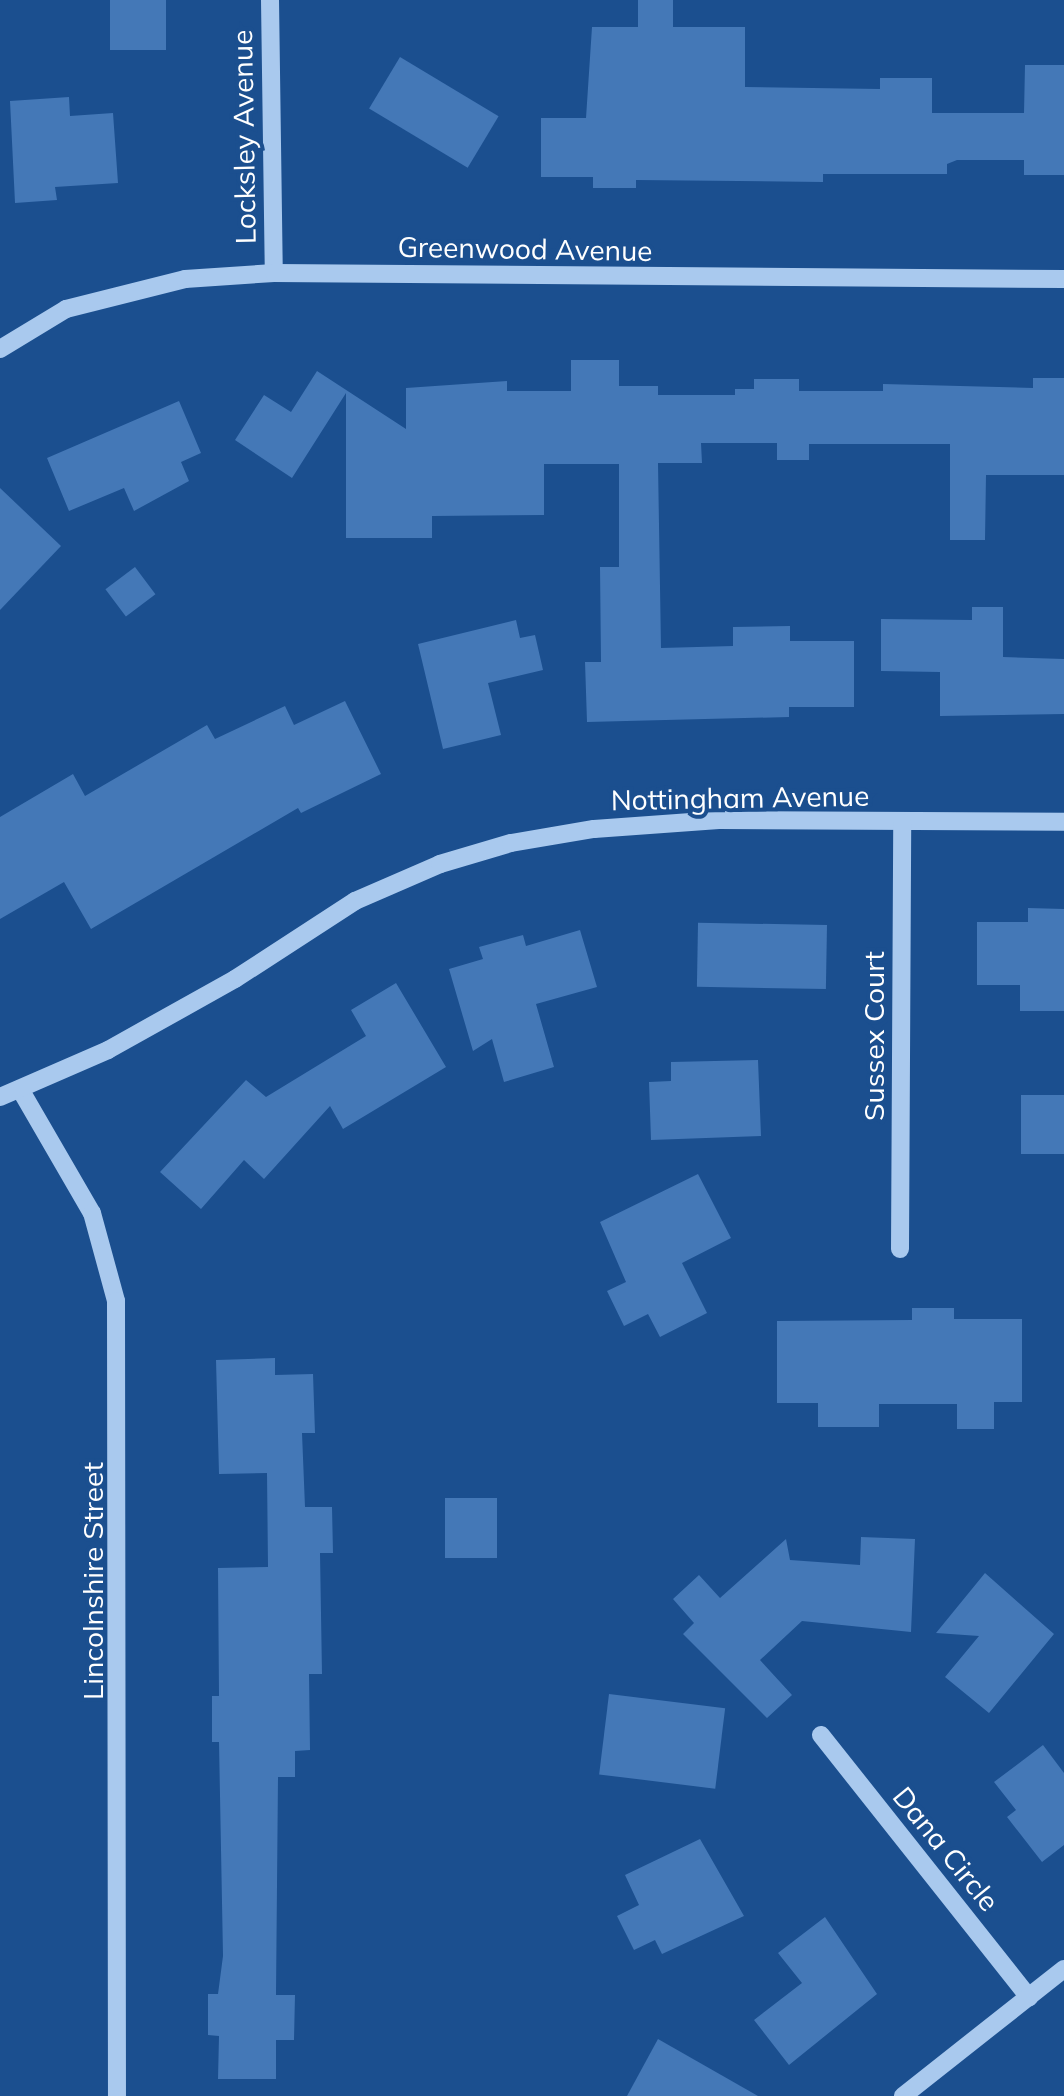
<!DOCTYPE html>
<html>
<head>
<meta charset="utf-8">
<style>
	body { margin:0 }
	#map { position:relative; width:1064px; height:2096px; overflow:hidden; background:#1b4f8f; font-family:Mulish,sans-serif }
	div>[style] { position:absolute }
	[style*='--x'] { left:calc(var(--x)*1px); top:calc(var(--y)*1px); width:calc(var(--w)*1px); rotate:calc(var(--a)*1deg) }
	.building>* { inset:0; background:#4478b7; transform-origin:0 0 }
	.minor>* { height:18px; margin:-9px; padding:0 9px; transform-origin:9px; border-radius:9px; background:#a9c9ee }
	span { translate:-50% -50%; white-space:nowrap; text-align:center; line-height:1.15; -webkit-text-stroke:8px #1b4f8f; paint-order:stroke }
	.street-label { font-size:28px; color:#fff }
</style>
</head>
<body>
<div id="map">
	<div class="building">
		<i style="left:110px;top:0;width:56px;height:50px"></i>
		<i style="clip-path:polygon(638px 0,673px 0,673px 27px,745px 27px,745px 87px,880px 89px,880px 78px,932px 78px,932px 113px,1024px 113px,1025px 65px,1064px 65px,1064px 175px,1024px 175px,1024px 160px,957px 160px,947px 164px,947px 174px,823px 174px,823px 182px,636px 180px,636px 188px,593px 188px,593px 177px,541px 177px,541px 118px,586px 118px,592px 27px,638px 27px)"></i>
		<i style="left:400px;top:57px;width:115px;height:60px;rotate:31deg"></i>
		<i style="clip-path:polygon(69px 97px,70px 116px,113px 113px,118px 183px,55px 187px,57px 200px,15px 203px,10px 101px)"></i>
		<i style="clip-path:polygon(571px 360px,619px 360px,619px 386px,658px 386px,658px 395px,735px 395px,735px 389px,754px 389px,754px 379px,799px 379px,799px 391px,883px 391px,883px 384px,1033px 388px,1033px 378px,1064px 378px,1064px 475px,986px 475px,985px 540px,950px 540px,950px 444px,809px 444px,809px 460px,777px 460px,777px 443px,701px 443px,702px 463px,658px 463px,661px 648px,733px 646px,733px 627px,790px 626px,790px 641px,854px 641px,854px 707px,789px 707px,789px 717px,587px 722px,585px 662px,601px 662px,600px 567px,619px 567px,619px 464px,544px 464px,544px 515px,432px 516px,432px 538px,346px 538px,346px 393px,292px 478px,235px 440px,264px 395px,291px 412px,317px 371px,406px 429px,406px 388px,507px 381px,507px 391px,571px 391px)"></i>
		<i style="clip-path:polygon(179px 401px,201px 453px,181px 462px,189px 481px,134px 511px,124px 488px,69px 511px,47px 458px)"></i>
		<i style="clip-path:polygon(0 488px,61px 546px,0 610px)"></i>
		<i style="left:135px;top:567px;width:34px;height:37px;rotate:53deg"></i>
		<i style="clip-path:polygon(972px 607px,1003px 607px,1003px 657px,1064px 659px,1064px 714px,940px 716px,940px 672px,881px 671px,881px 619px,972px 620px)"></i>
		<i style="clip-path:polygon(516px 620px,520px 638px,535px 635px,543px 670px,488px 683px,501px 735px,443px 749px,418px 644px)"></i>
		<i style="clip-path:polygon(345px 701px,381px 774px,301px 813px,298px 808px,91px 929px,64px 882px,0 919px,0 817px,73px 774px,85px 796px,207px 725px,215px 739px,285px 706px,294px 725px)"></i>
		<i style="clip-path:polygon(1028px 908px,1064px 909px,1064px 1011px,1020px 1011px,1020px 985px,977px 985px,977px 922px,1028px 922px)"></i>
		<i style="left:827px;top:925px;width:64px;height:129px;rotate:91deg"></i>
		<i style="clip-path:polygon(580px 930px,597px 987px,536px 1004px,554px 1067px,504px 1082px,492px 1039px,473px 1051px,449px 969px,483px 959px,479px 947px,523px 935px,526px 946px)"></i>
		<i style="clip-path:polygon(396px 983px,446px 1067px,343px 1129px,330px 1106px,264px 1179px,244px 1160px,201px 1209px,160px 1172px,246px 1080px,266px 1097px,366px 1036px,351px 1010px)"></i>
		<i style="clip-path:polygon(758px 1060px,761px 1136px,651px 1140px,649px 1082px,671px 1081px,671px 1062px)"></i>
		<i style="left:1021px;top:1095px;width:43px;height:59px"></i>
		<i style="clip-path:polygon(698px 1174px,731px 1238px,682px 1263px,707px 1313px,660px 1337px,648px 1314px,624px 1326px,607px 1291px,626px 1282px,600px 1222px)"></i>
		<i style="clip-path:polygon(912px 1308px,954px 1308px,954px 1319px,1022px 1319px,1022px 1402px,994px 1402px,994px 1429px,957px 1429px,957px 1404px,879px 1404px,879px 1427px,818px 1427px,818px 1403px,777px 1403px,777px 1321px,912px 1320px)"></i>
		<i style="clip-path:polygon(275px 1358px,275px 1375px,313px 1374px,315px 1433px,302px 1433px,305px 1507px,332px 1507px,333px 1553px,320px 1553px,322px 1674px,309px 1674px,310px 1750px,295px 1751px,295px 1777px,278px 1777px,276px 1995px,295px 1995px,294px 2040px,276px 2040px,276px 2079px,218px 2079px,219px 2036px,208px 2035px,208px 1994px,218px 1994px,223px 1956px,219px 1742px,212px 1742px,212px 1696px,219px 1696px,218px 1568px,268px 1567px,267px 1473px,219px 1474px,216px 1360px)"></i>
		<i style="left:497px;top:1498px;width:60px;height:52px;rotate:90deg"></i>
		<i style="clip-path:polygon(861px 1537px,915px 1539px,911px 1632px,802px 1621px,760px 1660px,792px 1695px,767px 1718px,683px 1634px,694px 1623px,673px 1599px,699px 1575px,720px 1598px,786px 1539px,790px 1560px,860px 1565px)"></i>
		<i style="clip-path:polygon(985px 1573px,1054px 1634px,989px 1713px,945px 1677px,979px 1636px,936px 1633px)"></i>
		<i style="left:609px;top:1694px;width:117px;height:81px;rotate:7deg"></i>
		<i style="clip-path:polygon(1043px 1745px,1064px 1773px,1064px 1845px,1042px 1862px,1007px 1817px,1016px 1810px,994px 1782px)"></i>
		<i style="clip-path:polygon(700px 1839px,744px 1916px,662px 1954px,655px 1940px,634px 1950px,617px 1916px,639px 1905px,625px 1875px)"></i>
		<i style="clip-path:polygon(825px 1917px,877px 1994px,789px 2065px,754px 2020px,802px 1983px,778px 1953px)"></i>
		<i style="clip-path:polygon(658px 2039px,758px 2096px,627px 2096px)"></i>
	</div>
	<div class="minor">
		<i style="--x:270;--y:0;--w:273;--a:89.2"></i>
		<i style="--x:0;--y:349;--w:77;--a:-31.2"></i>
		<i style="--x:66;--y:309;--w:123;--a:-14.1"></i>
		<i style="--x:185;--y:279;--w:89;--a:-3.9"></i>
		<i style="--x:274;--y:273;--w:790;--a:0.44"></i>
		<i style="--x:20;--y:1089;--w:143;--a:59.9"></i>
		<i style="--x:92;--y:1213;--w:91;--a:74.7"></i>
		<i style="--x:116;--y:1301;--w:795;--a:89.93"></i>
		<i style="--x:0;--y:1097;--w:118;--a:-23.5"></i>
		<i style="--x:108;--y:1050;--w:145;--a:-29.2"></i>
		<i style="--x:235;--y:979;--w:143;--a:-33"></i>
		<i style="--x:355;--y:901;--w:93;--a:-23.5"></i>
		<i style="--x:440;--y:864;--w:74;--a:-16.5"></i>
		<i style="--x:511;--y:843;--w:84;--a:-9.6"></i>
		<i style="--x:594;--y:829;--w:125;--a:-4.1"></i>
		<i style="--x:719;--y:820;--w:345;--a:0.3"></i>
		<i style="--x:900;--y:1249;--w:426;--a:-89.7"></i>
		<i style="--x:821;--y:1735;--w:335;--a:51.6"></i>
		<i style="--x:903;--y:2096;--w:205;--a:-38.3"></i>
	</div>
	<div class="street-label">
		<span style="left:244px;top:137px;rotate:-91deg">Locksley Avenue</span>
		<span style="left:525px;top:249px;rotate:1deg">Greenwood Avenue</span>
		<span style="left:740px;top:798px;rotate:-1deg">Nottingham Avenue</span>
		<span style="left:874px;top:1036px;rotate:-90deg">Sussex Court</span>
		<span style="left:93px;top:1581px;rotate:-90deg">Lincolnshire Street</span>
		<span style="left:946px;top:1849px;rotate:51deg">Dana Circle</span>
	</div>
</div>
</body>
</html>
